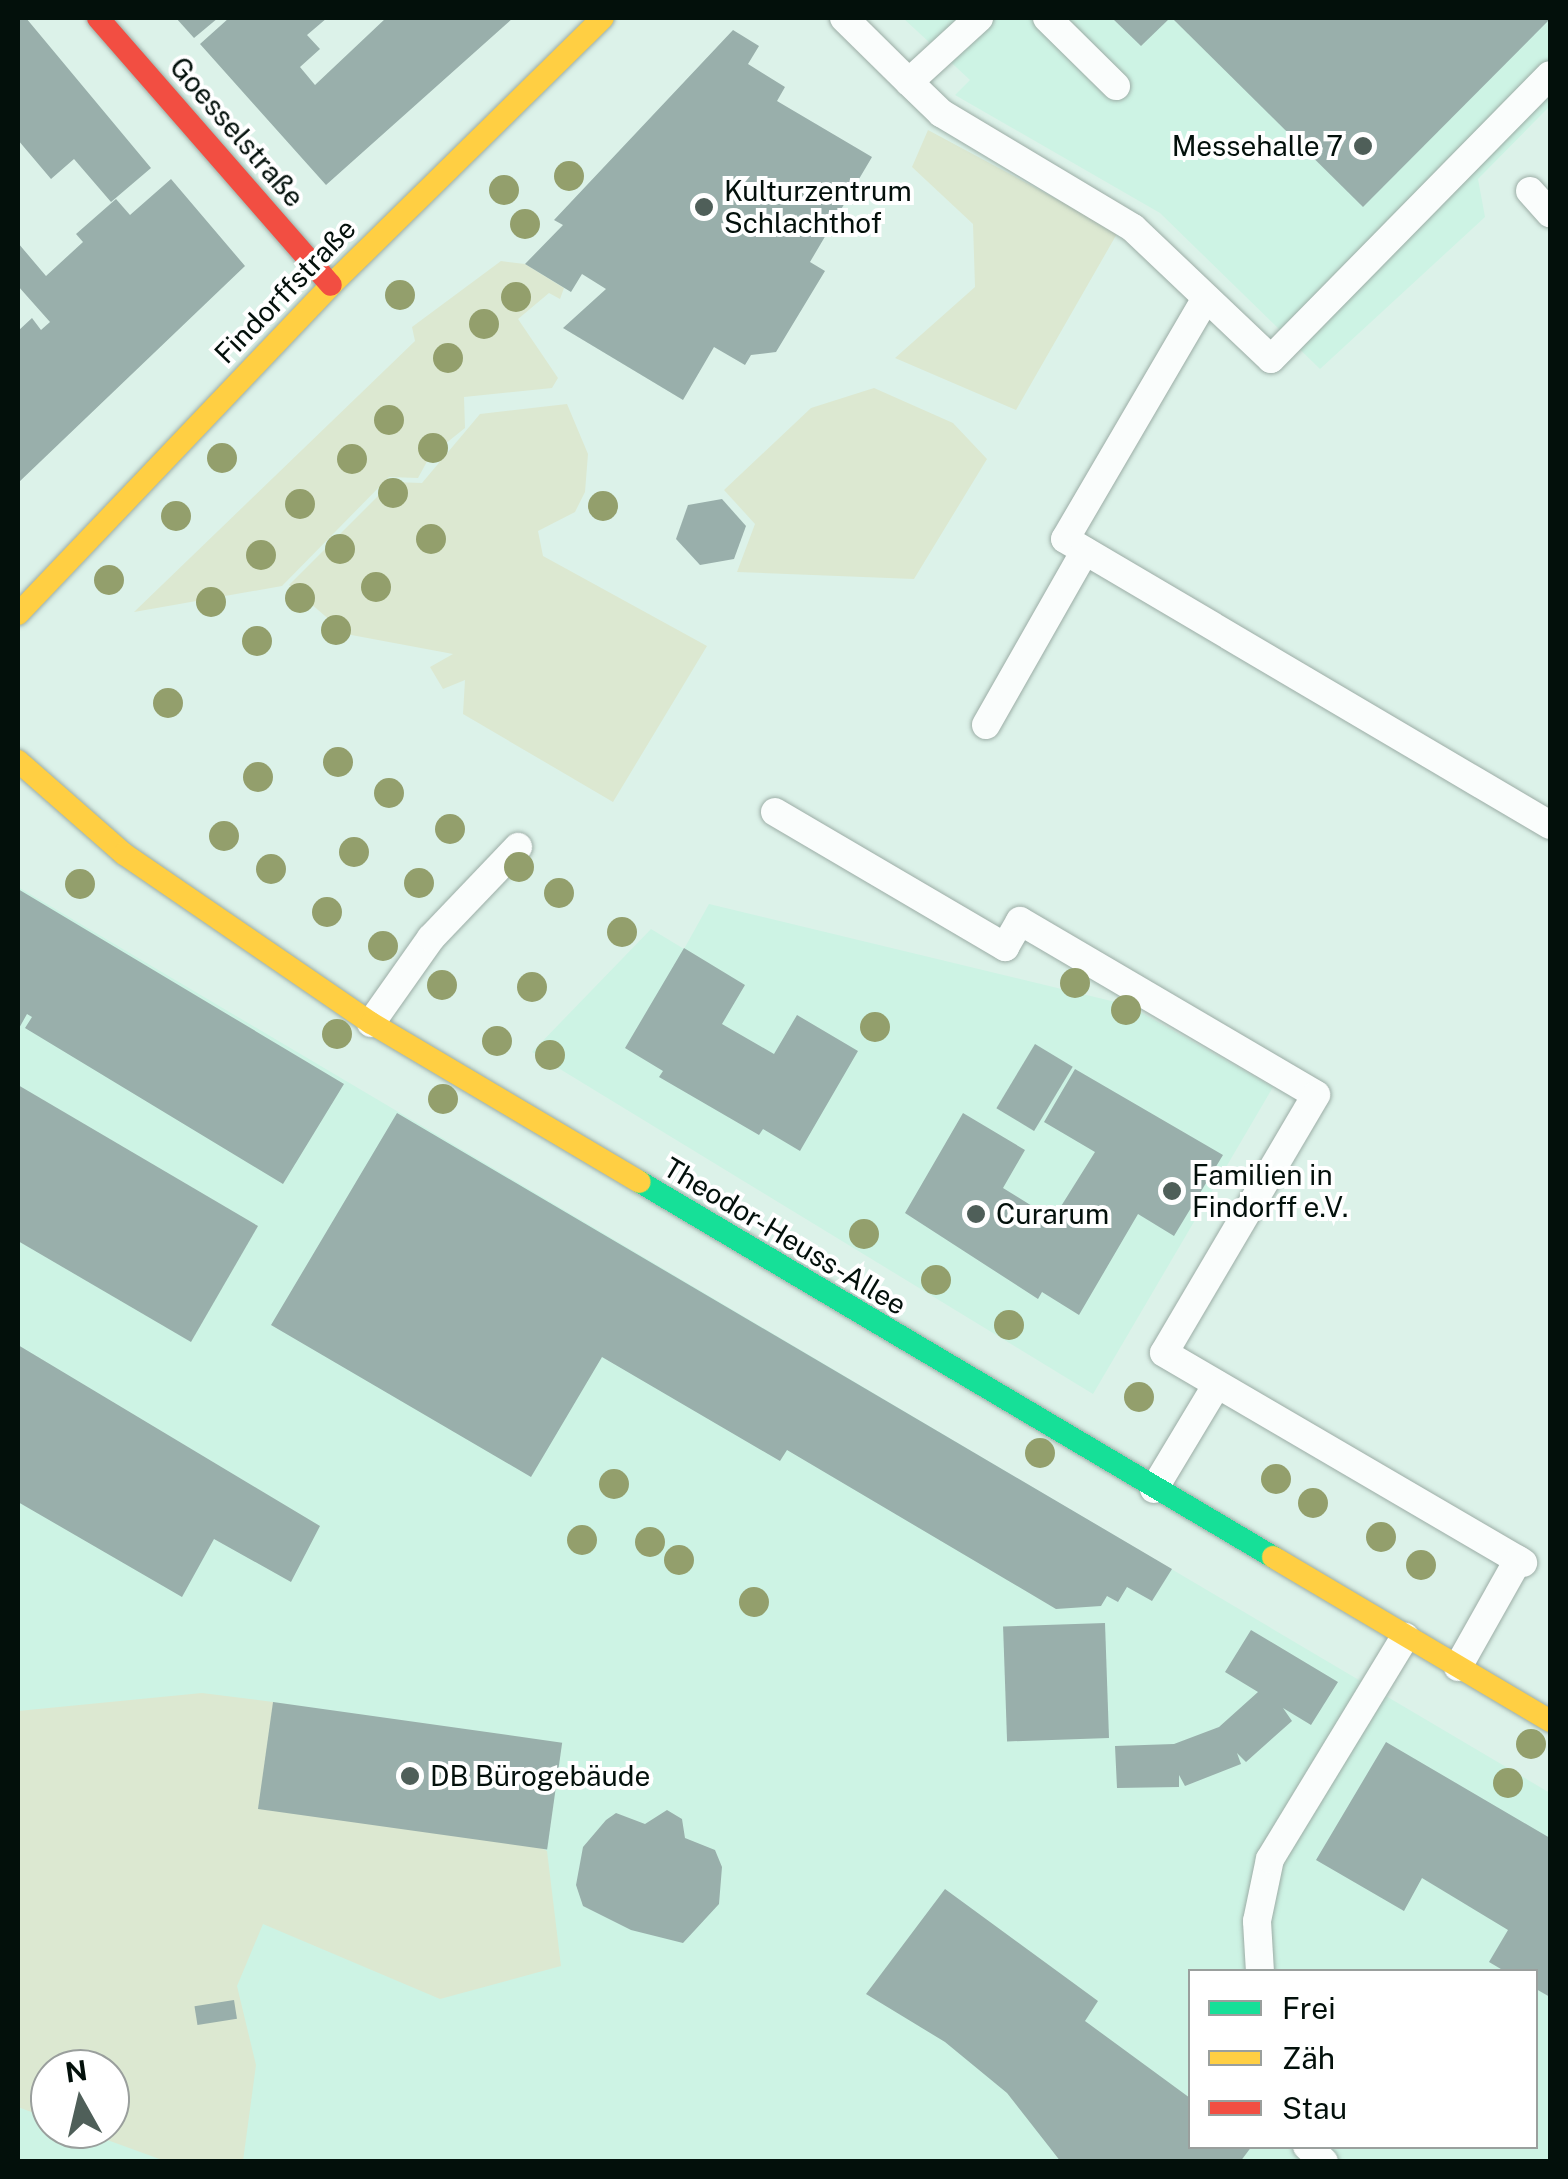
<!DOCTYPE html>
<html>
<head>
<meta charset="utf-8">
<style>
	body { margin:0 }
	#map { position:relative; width:1568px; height:2179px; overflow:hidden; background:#dcf2e9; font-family:"Public Sans",sans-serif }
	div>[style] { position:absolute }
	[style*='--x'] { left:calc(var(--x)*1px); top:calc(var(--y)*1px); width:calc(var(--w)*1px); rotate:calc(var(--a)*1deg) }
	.built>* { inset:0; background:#cdf3e4 }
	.green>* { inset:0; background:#dce8d1 }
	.building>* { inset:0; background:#99afab; transform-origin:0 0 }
	.roads { filter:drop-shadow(0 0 2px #9cada6) drop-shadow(0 0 2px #9cada6) }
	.lane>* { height:28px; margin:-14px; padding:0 14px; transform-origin:14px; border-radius:14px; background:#fafdfc }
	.fast>* { height:22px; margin:-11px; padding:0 11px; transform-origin:11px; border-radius:11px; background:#16e098 }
	.slow>* { height:22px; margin:-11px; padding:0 11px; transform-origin:11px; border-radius:11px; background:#ffcf43 }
	.jam>* { height:22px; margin:-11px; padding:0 11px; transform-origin:11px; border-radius:11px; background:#f24e42 }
	.trees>* { width:30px; height:30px; margin:-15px; border-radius:50%; background:#939f6c }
	.dots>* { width:28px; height:28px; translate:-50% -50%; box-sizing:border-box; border:5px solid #fff; border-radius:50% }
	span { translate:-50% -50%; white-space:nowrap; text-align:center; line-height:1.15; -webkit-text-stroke:8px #fff; paint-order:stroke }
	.street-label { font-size:28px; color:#03100b }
	.poi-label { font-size:28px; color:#03100b }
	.right { translate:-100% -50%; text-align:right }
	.left { translate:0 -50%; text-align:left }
	.frame { position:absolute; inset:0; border:20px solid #03100b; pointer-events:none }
	.legend { position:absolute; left:1188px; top:1969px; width:350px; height:180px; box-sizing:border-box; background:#fff; border:2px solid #9a9f9d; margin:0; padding:12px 18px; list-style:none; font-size:30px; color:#03100b }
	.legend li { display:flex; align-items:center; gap:20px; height:50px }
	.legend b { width:50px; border:2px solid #9a9f9d }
	.north { position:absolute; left:30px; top:2049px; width:100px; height:100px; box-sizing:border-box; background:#fff; border:2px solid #9a9f9d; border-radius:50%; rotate:352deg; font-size:28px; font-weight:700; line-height:40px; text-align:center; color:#03100b }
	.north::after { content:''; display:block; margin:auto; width:35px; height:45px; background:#4f5f59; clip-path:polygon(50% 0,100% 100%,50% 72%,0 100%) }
</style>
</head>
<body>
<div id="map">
	<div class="built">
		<i style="clip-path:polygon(903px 18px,1550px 18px,1550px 106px,1478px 179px,1485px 217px,1320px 369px,1160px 213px,955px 95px,970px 80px)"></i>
		<i style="clip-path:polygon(evenodd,18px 887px,1550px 1793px,1550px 2161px,18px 2162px,18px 887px,1190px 1972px,1536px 1972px,1536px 2146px,1190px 2146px,1190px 1972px,18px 887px,50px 2069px,110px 2069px,110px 2129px,50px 2129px,50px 2069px)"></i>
		<i style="clip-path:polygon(709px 904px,1128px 1005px,1273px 1087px,1093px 1394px,532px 1052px,651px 929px,684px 949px)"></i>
	</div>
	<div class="green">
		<i style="clip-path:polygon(928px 130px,1118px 232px,1016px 410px,895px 358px,975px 287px,973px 224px,912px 167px)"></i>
		<i style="clip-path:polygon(501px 261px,525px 264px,564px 288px,560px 299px,549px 293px,518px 319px,558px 378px,552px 388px,464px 397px,465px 428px,430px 456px,418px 478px,389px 477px,282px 586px,134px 612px,415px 341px,412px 327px)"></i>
		<i style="clip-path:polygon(874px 388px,953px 423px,987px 459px,914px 579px,737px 572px,755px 524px,724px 490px,811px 408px)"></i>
		<i style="clip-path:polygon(567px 404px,588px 454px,585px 492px,575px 512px,538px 531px,543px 556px,707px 646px,613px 802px,463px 714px,465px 680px,443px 689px,430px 667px,453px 654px,346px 634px,289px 585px,392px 482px,422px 483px,480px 414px)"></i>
		<i style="clip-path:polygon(202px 1693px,273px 1702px,547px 1851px,561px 1966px,440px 1999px,263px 1924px,237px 1986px,256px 2065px,243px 2161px,165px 2161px,77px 2129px,110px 2129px,110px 2069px,50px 2069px,50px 2119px,18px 2107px,18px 1711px)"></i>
	</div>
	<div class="building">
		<i style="clip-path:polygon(18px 18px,26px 18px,151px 168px,111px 202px,74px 159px,51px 179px,18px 140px)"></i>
		<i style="clip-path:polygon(176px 18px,218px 18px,194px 38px)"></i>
		<i style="clip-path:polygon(229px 18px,327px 18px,307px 35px,320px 49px,300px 67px,315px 85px,386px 18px,513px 18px,326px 185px,200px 44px)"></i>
		<i style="clip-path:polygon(1112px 18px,1170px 18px,1141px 46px)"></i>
		<i style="clip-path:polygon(1172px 18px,1550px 18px,1550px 19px,1363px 207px)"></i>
		<i style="clip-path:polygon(733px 30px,759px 46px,748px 64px,785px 87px,777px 101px,872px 157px,810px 262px,825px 271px,776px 352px,751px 355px,745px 365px,714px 347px,683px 400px,563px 328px,606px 289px,582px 274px,571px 292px,525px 264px,563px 225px,554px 220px)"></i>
		<i style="clip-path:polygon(171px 179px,245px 266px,18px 483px,18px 331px,32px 318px,41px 330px,50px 322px,18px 286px,18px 243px,46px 276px,83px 242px,76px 234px,116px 199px,130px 215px)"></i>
		<i style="clip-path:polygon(722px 499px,746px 526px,734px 559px,700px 565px,676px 539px,688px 505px)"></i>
		<i style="clip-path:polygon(18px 889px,344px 1084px,283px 1184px,25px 1028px,32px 1017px,27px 1014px,18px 1030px)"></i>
		<i style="clip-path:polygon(684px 948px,745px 985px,722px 1024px,774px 1054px,797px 1015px,858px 1051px,800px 1151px,763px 1129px,759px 1135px,659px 1077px,663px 1071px,625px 1048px)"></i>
		<i style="left:1035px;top:1044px;width:44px;height:75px;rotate:31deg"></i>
		<i style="clip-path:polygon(1075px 1069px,1223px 1155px,1174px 1236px,1138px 1214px,1079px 1315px,1042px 1292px,1038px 1299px,905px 1213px,963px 1113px,1025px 1150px,1003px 1188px,1053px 1219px,1095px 1152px,1044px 1122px)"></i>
		<i style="clip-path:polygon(18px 1085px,258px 1226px,191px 1342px,18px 1241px)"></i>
		<i style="clip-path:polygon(397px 1113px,1172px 1569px,1152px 1601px,1127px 1587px,1118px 1602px,1107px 1596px,1101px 1606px,1056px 1609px,787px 1450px,780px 1461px,602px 1357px,531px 1477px,271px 1325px)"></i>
		<i style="clip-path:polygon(18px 1345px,320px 1526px,291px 1582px,214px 1539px,182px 1597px,18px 1502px)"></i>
		<i style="left:1105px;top:1623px;width:115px;height:102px;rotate:88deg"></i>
		<i style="clip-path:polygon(1251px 1630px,1338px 1682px,1311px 1725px,1283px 1708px,1292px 1721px,1246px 1762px,1237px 1753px,1241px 1764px,1185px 1786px,1179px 1775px,1179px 1787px,1117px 1788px,1115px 1746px,1174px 1744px,1219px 1727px,1258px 1692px,1225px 1672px)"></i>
		<i style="left:273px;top:1702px;width:292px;height:108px;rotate:8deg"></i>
		<i style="clip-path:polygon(1386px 1742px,1550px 1838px,1550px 1997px,1536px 1989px,1536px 1972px,1506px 1972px,1489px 1962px,1508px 1930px,1422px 1878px,1404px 1911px,1316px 1860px)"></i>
		<i style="clip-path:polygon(667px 1810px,682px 1819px,685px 1838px,715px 1850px,722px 1867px,719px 1904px,683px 1943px,631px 1930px,583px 1906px,576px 1885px,583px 1847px,606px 1820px,616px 1813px,645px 1824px)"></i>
		<i style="clip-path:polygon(945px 1889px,1098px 2001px,1085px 2021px,1190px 2098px,1190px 2146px,1252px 2146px,1240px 2162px,1061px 2162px,1007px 2093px,945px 2042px,866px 1994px)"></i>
		<i style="left:234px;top:2000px;width:19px;height:40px;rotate:81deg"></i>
	</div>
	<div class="roads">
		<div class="lane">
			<i style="--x:844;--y:18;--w:91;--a:44.6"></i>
			<i style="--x:909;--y:82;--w:95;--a:-42.4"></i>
			<i style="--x:1047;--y:18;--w:97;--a:44.6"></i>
			<i style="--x:909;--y:82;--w:45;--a:44.1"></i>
			<i style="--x:941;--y:113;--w:224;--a:30.9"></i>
			<i style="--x:1133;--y:228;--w:190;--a:43.5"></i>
			<i style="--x:1271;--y:359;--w:398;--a:-45.5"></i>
			<i style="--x:1530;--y:191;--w:30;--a:48"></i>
			<i style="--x:1206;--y:298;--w:279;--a:120.3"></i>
			<i style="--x:1065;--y:539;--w:563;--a:30.53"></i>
			<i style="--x:986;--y:725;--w:200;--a:-60.4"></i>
			<i style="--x:775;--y:812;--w:267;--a:30.4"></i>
			<i style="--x:1005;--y:947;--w:30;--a:-60"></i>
			<i style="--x:1020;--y:921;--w:343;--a:30.4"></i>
			<i style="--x:1316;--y:1095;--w:299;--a:120.5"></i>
			<i style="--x:1164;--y:1353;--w:416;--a:30.3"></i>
			<i style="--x:371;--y:1023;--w:104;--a:-54.8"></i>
			<i style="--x:431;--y:938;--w:126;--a:-46.3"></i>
			<i style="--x:1154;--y:1489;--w:122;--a:-59"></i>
			<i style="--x:1458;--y:1667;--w:123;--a:-60.7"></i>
			<i style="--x:1260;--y:1972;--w:51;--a:-93.4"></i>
			<i style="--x:1257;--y:1921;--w:63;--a:-78.2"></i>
			<i style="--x:1270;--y:1859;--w:260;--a:-58.7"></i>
			<i style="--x:1307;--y:2146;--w:23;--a:43"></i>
		</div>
		<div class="fast">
			<i style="--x:640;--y:1182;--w:736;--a:30.64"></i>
		</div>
		<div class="slow">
			<i style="--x:18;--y:614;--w:454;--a:-46.4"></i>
			<i style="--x:331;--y:285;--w:381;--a:-44.5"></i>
			<i style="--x:18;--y:761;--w:141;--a:41.3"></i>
			<i style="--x:124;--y:854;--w:299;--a:34.4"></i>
			<i style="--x:371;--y:1023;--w:312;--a:30.6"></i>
			<i style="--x:1273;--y:1557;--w:322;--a:30.6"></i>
		</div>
		<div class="jam">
			<i style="--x:98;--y:18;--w:354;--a:48.9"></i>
		</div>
	</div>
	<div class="trees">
		<i style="left:569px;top:176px"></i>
		<i style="left:504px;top:190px"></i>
		<i style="left:525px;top:224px"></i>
		<i style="left:400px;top:295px"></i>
		<i style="left:516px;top:297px"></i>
		<i style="left:484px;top:324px"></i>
		<i style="left:448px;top:358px"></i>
		<i style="left:389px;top:420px"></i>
		<i style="left:433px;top:448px"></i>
		<i style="left:222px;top:458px"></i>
		<i style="left:352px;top:459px"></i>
		<i style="left:393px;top:493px"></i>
		<i style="left:300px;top:504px"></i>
		<i style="left:603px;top:506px"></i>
		<i style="left:176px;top:516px"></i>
		<i style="left:431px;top:539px"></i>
		<i style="left:340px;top:549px"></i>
		<i style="left:261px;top:555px"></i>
		<i style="left:109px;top:580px"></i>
		<i style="left:376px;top:587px"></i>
		<i style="left:300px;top:598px"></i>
		<i style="left:211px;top:602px"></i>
		<i style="left:336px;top:630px"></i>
		<i style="left:257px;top:641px"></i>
		<i style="left:168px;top:703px"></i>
		<i style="left:338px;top:762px"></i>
		<i style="left:258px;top:777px"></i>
		<i style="left:389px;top:793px"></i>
		<i style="left:450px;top:829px"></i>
		<i style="left:224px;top:836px"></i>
		<i style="left:354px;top:852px"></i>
		<i style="left:519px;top:867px"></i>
		<i style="left:271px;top:869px"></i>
		<i style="left:419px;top:883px"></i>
		<i style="left:80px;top:884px"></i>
		<i style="left:559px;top:893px"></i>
		<i style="left:327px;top:912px"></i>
		<i style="left:622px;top:932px"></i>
		<i style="left:383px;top:946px"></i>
		<i style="left:1075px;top:983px"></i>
		<i style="left:442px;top:985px"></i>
		<i style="left:532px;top:987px"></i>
		<i style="left:1126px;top:1010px"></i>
		<i style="left:875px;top:1027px"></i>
		<i style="left:337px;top:1034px"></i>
		<i style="left:497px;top:1041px"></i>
		<i style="left:550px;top:1055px"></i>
		<i style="left:443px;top:1099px"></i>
		<i style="left:864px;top:1234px"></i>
		<i style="left:936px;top:1280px"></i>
		<i style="left:1009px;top:1325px"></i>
		<i style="left:1139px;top:1397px"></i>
		<i style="left:1040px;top:1453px"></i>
		<i style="left:1276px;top:1479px"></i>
		<i style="left:614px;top:1484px"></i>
		<i style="left:1313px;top:1503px"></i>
		<i style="left:1381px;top:1537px"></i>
		<i style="left:582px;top:1540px"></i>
		<i style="left:650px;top:1542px"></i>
		<i style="left:679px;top:1560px"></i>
		<i style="left:1421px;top:1565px"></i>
		<i style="left:754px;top:1602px"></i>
		<i style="left:1531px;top:1744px"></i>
		<i style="left:1508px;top:1783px"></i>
	</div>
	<div class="dots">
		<i style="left:1363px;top:146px;background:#4f5f59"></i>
		<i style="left:704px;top:207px;background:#4f5f59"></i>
		<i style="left:1172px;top:1191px;background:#4f5f59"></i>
		<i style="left:976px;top:1214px;background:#4f5f59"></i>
		<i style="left:410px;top:1776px;background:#4f5f59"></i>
	</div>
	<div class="street-label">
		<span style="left:237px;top:132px;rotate:49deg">Goesselstraße</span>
		<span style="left:285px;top:291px;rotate:-46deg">Findorffstraße</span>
		<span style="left:785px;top:1236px;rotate:31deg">Theodor-Heuss-Allee</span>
	</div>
	<div class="poi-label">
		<span class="right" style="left:1343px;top:146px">Messehalle 7</span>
		<span class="left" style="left:724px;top:207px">Kulturzentrum<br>Schlachthof</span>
		<span class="left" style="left:1192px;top:1191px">Familien in<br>Findorff e.V.</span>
		<span class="left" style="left:996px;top:1214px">Curarum</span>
		<span class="left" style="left:430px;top:1776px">DB Bürogebäude</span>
	</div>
	<div class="frame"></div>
	<ul class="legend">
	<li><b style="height:12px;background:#16e098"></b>Frei</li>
	<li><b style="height:12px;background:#ffcf43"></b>Zäh</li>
	<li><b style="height:12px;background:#f24e42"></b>Stau</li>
	</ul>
	<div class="north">N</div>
</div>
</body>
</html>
